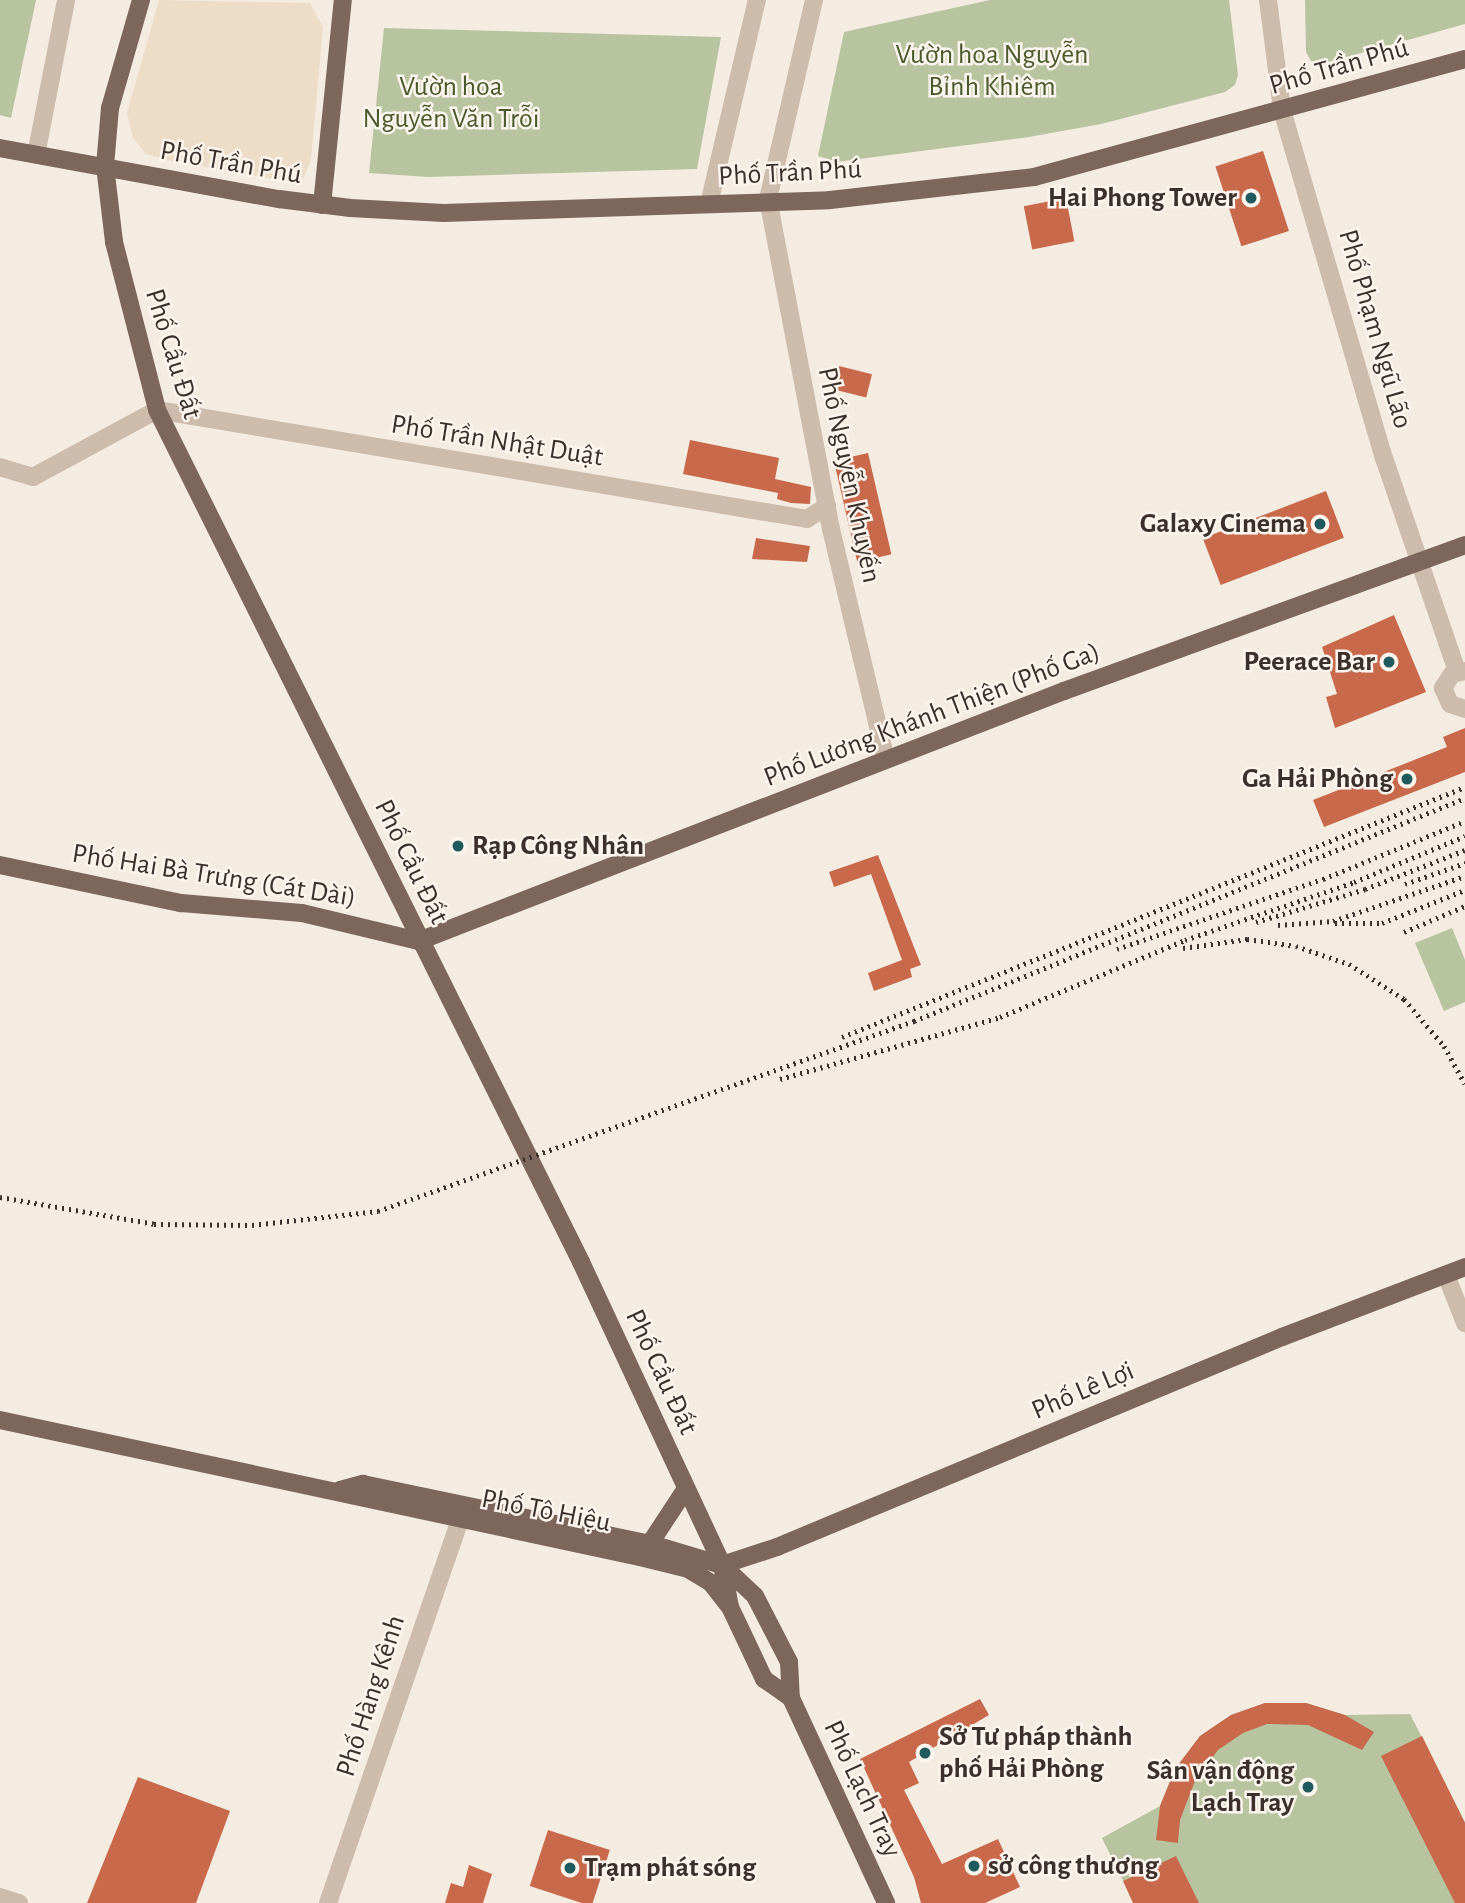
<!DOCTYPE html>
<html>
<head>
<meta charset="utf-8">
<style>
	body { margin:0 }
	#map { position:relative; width:1465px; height:1903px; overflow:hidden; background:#f4ebe1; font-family:"Alegreya Sans",sans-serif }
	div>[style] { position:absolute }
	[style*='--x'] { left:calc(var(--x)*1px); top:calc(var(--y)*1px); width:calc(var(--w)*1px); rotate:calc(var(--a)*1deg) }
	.green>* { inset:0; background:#b8c4a0 }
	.plaza>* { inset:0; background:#ecdcc8 }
	.building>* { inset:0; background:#c8694b; transform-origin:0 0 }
	.minor>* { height:18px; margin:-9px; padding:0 9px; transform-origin:9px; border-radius:9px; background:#cdbbac }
	.major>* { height:18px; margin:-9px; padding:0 9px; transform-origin:9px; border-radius:9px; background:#7d675c }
	.rail>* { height:5px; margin-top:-2.5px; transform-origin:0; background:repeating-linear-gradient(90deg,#3b302b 0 2px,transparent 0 7px) }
	.dots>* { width:19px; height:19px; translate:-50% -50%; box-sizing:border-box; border:4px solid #fbf5ee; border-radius:50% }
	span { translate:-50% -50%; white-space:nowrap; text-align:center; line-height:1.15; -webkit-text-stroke:5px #fbf5ee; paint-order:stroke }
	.park-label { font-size:28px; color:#4a5a2e }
	.street-label { font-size:28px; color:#3b302b }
	.poi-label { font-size:28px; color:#3b302b; font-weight:700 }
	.right { translate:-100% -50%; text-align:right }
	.left { translate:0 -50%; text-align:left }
</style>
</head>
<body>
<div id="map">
	<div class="green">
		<i style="clip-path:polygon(0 0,36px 0,11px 118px,0 115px)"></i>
		<i style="clip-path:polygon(990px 0,1229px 0,1238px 75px,1235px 85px,1225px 92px,1101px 124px,1029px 137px,836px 162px,818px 156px,844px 32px)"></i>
		<i style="clip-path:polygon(1305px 0,1465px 0,1465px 24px,1322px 64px,1311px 61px,1306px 52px)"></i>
		<i style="clip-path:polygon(384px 28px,721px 37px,697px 169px,428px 177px,369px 173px)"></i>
		<i style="clip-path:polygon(1452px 928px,1465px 960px,1465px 1002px,1444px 1011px,1415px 943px)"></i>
		<i style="clip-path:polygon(1265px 1703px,1306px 1703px,1345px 1715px,1410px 1714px,1465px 1822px,1465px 1903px,1134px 1903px,1102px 1838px,1160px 1806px,1175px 1769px,1200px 1736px,1231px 1715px)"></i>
	</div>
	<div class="plaza">
		<i style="clip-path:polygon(159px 0,310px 3px,323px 27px,311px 159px,304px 177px,283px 181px,163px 159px,146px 154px,133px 138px,127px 113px)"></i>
	</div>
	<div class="building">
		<i style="left:1263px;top:151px;width:84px;height:50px;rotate:72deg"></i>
		<i style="left:1066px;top:198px;width:44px;height:43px;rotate:79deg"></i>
		<i style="left:839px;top:366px;width:34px;height:24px;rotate:14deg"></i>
		<i style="clip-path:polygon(690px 440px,779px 458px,775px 479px,811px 487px,810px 504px,791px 503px,777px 499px,778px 493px,683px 474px)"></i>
		<i style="left:868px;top:453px;width:104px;height:35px;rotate:77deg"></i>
		<i style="left:1326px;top:491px;width:50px;height:132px;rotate:69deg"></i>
		<i style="clip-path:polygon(756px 538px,810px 546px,807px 562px,752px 559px)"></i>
		<i style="clip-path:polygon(1394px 615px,1426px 692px,1335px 728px,1326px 697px,1337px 694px,1322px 647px)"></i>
		<i style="clip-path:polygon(1465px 728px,1465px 772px,1324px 827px,1313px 800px,1447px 747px,1443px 737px)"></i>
		<i style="clip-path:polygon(878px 855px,921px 965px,910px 969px,912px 977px,874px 991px,868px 973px,902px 960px,871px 874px,834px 887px,829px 872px)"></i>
		<i style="clip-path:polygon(980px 1699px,989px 1715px,909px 1762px,919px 1783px,904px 1790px,942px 1864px,998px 1839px,1020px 1887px,985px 1903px,921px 1903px,914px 1877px,860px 1759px)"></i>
		<i style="clip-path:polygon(1265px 1703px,1306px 1703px,1345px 1715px,1374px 1732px,1362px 1750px,1308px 1725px,1267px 1724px,1243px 1733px,1218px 1750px,1195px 1781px,1180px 1820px,1178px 1843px,1156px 1840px,1160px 1806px,1175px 1769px,1200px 1736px,1231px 1715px)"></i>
		<i style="clip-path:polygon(1422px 1736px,1465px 1823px,1465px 1903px,1455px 1903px,1381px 1756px)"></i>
		<i style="clip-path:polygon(138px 1777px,230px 1811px,196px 1903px,87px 1903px)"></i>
		<i style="left:548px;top:1830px;width:65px;height:59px;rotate:18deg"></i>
		<i style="clip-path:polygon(1176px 1856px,1199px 1903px,1133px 1903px,1123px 1881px)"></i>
		<i style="clip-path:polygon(469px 1865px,492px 1874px,483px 1903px,445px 1903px,451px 1883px,463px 1887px)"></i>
	</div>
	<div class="minor">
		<i style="--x:814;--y:0;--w:204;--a:103"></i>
		<i style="--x:768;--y:199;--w:336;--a:79.2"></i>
		<i style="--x:831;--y:529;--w:236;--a:76.6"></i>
		<i style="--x:1268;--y:0;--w:111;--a:82.7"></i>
		<i style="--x:1282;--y:110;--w:363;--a:73.7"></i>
		<i style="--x:1384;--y:458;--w:225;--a:71.1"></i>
		<i style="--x:36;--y:155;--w:158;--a:-79"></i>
		<i style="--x:709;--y:204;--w:210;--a:-76.8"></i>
		<i style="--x:0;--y:467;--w:34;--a:17"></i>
		<i style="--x:33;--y:477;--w:141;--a:-28.4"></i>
		<i style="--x:157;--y:410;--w:659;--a:9.52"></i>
		<i style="--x:807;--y:519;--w:24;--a:-33"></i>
		<i style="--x:1465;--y:671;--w:13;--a:167"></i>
		<i style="--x:1452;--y:674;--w:17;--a:123"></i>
		<i style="--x:1443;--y:688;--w:17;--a:66"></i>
		<i style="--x:1450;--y:704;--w:16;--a:18"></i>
		<i style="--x:1446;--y:1275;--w:52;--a:68.4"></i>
		<i style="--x:0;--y:1897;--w:20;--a:18"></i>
		<i style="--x:328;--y:1903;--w:420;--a:-71"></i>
	</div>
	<div class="major">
		<i style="--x:141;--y:0;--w:112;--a:106"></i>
		<i style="--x:110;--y:108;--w:58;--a:94.9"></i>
		<i style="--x:105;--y:166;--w:77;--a:83.2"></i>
		<i style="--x:114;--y:242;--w:173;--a:75.6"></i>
		<i style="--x:157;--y:410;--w:952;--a:63.54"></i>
		<i style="--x:581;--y:1262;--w:334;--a:65"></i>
		<i style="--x:722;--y:1565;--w:43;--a:79.2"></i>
		<i style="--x:730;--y:1607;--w:80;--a:64.7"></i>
		<i style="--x:764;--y:1679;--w:33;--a:35"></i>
		<i style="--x:0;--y:148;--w:284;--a:10.4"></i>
		<i style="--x:279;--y:199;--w:72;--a:7.2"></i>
		<i style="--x:350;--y:208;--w:94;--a:3"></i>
		<i style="--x:444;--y:213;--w:386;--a:-1.9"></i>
		<i style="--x:830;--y:200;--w:205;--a:-6.4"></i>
		<i style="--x:1034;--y:177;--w:447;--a:-15.3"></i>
		<i style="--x:322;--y:205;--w:206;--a:-84.2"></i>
		<i style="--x:0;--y:865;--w:185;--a:11.9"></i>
		<i style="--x:181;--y:903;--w:121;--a:4.7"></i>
		<i style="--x:302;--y:913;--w:120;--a:13.5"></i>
		<i style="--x:419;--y:941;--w:692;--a:-21.19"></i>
		<i style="--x:1064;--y:691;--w:427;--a:-20"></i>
		<i style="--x:0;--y:1420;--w:654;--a:12.08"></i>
		<i style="--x:640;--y:1557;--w:49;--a:14"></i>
		<i style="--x:688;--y:1569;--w:27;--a:31"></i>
		<i style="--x:711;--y:1583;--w:28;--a:52"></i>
		<i style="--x:340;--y:1490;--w:24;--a:-15"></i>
		<i style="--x:363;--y:1484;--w:294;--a:11.8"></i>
		<i style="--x:651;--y:1544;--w:74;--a:16.5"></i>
		<i style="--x:722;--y:1565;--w:45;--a:43.2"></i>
		<i style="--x:755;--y:1596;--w:74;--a:62.7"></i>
		<i style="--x:789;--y:1662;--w:36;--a:87"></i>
		<i style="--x:791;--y:1698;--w:226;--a:65.1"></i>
		<i style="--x:645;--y:1551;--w:73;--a:-56.7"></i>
		<i style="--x:722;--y:1565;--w:58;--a:-18.1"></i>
		<i style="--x:777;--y:1547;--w:547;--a:-22.58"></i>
		<i style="--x:1282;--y:1337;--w:196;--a:-20.9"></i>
	</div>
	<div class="rail">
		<i style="--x:1405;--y:884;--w:64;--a:-19.3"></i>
		<i style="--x:1256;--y:922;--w:114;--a:-16.8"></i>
		<i style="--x:1365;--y:889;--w:107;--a:-21.3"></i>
		<i style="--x:1335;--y:923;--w:47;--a:0"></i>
		<i style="--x:1382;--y:923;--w:89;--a:-21.7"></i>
		<i style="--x:1278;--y:925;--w:55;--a:-4.2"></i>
		<i style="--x:1333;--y:921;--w:139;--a:-18.8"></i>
		<i style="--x:1404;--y:932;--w:66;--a:-23.1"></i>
		<i style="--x:1183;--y:948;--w:65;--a:-8"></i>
		<i style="--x:1247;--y:939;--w:49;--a:8.1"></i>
		<i style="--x:1296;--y:946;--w:56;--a:18.8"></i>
		<i style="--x:1349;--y:964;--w:65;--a:32.5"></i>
		<i style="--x:1404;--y:999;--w:62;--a:49.6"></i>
		<i style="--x:1444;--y:1046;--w:43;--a:61.1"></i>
		<i style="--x:1117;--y:949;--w:218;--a:-18.8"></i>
		<i style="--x:1323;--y:879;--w:153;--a:-22.2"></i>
		<i style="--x:842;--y:1037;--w:671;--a:-21.86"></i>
		<i style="--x:780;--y:1079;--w:229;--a:-15.7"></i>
		<i style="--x:1000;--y:1017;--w:200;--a:-22.6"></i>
		<i style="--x:1185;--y:940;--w:179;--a:-18.9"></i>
		<i style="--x:1354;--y:882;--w:120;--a:-22.5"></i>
		<i style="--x:0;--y:1197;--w:156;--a:9.9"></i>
		<i style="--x:154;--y:1224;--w:98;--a:0.6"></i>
		<i style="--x:252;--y:1225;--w:127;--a:-6.3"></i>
		<i style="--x:378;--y:1211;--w:569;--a:-19.52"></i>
		<i style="--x:914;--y:1021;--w:594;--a:-22.03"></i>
	</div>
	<div class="dots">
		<i style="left:1251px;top:198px;background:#1f5a5e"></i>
		<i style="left:1320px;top:524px;background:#1f5a5e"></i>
		<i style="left:1389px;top:662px;background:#1f5a5e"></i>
		<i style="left:1407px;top:779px;background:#1f5a5e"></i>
		<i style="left:458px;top:846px;background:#1f5a5e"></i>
		<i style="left:925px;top:1753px;background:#1f5a5e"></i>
		<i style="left:1308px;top:1787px;background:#1f5a5e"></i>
		<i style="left:974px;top:1866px;background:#1f5a5e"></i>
		<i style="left:570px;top:1868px;background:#1f5a5e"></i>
	</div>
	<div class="park-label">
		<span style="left:992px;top:71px">Vườn hoa Nguyễn<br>Bỉnh Khiêm</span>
		<span style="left:451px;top:103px">Vườn hoa<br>Nguyễn Văn Trỗi</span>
	</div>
	<div class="street-label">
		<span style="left:1339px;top:67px;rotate:-16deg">Phố Trần Phú</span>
		<span style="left:231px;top:163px;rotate:10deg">Phố Trần Phú</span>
		<span style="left:790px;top:173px;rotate:-3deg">Phố Trần Phú</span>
		<span style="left:1375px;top:329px;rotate:74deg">Phố Phạm Ngũ Lão</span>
		<span style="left:173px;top:354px;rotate:73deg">Phố Cầu Đất</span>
		<span style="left:497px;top:441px;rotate:9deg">Phố Trần Nhật Duật</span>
		<span style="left:849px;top:475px;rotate:78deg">Phố Nguyễn Khuyến</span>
		<span style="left:932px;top:715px;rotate:-21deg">Phố Lương Khánh Thiện (Phố Ga)</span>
		<span style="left:411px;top:862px;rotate:64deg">Phố Cầu Đất</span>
		<span style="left:214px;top:876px;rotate:9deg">Phố Hai Bà Trưng (Cát Dài)</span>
		<span style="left:661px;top:1372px;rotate:65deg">Phố Cầu Đất</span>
		<span style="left:1083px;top:1391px;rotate:-23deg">Phố Lê Lợi</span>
		<span style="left:546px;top:1511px;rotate:11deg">Phố Tô Hiệu</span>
		<span style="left:371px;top:1696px;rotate:-72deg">Phố Hàng Kênh</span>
		<span style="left:862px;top:1789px;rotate:65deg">Phố Lạch Tray</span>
	</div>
	<div class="poi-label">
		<span class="right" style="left:1237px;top:198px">Hai Phong Tower</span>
		<span class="right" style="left:1306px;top:524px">Galaxy Cinema</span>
		<span class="right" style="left:1375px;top:662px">Peerace Bar</span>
		<span class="right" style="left:1393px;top:779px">Ga Hải Phòng</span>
		<span class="left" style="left:472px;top:846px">Rạp Công Nhân</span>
		<span class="left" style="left:939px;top:1753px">Sở Tư pháp thành<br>phố Hải Phòng</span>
		<span class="right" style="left:1294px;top:1787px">Sân vận động<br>Lạch Tray</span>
		<span class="left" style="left:988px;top:1866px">sở công thương</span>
		<span class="left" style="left:584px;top:1868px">Trạm phát sóng</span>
	</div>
</div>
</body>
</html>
